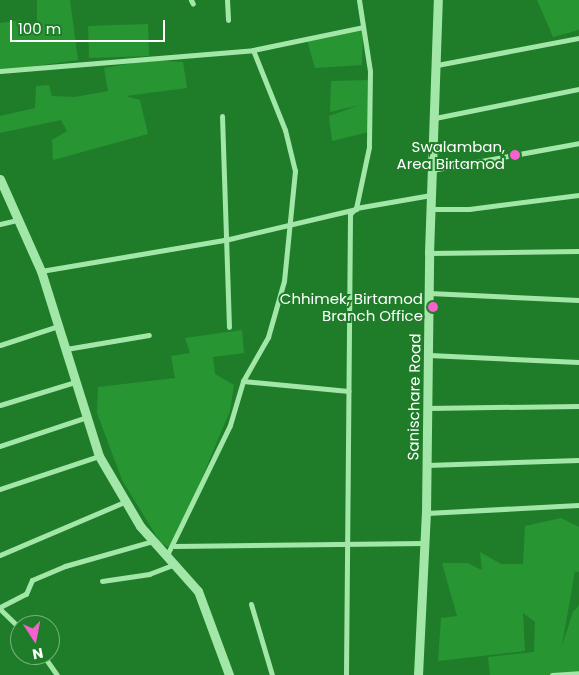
<!DOCTYPE html>
<html>
<head>
<meta charset="utf-8">
<style>
	body { margin:0 }
	#map { position:relative; width:579px; height:675px; overflow:hidden; background:#1f7d29; font-family:Poppins,sans-serif }
	div>[style] { position:absolute }
	[style*='--x'] { left:calc(var(--x)*1px); top:calc(var(--y)*1px); width:calc(var(--w)*1px); rotate:calc(var(--a)*1deg) }
	.green>* { inset:0; background:#289533; transform-origin:0 0 }
	.minor>* { height:5px; margin:-2.5px; padding:0 2.5px; transform-origin:2.5px; border-radius:2.5px; background:#a2e7a8 }
	.tertiary>* { height:9px; margin:-4.5px; padding:0 4.5px; transform-origin:4.5px; border-radius:4.5px; background:#a2e7a8 }
	.dots>* { width:14px; height:14px; translate:-50% -50%; box-sizing:border-box; border:2px solid #1f7d29; border-radius:50% }
	span { translate:-50% -50%; white-space:nowrap; text-align:center; line-height:1.15; -webkit-text-stroke:4px #1f7d29; paint-order:stroke }
	.poi-label { font-size:15px; color:#fff }
	.right { translate:-100% -50%; text-align:right }
	.street-label { font-size:15px; color:#fff }
	.north { position:absolute; left:10px; top:615px; width:50px; height:50px; box-sizing:border-box; background:#1f7d29; border:1px solid #79b17f; border-radius:50%; rotate:169deg; font-size:14px; font-weight:700; line-height:20px; text-align:center; color:#fff }
	.north::after { content:''; display:block; margin:auto; width:18px; height:22px; background:#f561cf; clip-path:polygon(50% 0,100% 100%,50% 72%,0 100%) }
	.scale { position:absolute; left:10px; top:20px; width:155px; height:22px; box-sizing:border-box; border:2px solid #fff; border-top:0; padding-left:6px; font-size:15px; line-height:18px; white-space:nowrap; color:#fff; -webkit-text-stroke:4px #1f7d29; paint-order:stroke }
</style>
</head>
<body>
<div id="map">
	<div class="green">
		<i style="clip-path:polygon(37px 0,70px 0,78px 60px,0 71px,0 23px,21px 20px,22px 29px,37px 29px)"></i>
		<i style="clip-path:polygon(537px 0,579px 0,579px 30px,553px 37px)"></i>
		<i style="left:148px;top:24px;width:32px;height:60px;rotate:88deg"></i>
		<i style="clip-path:polygon(363px 27px,362px 65px,315px 68px,306px 37px)"></i>
		<i style="clip-path:polygon(150px 60px,183px 62px,187px 88px,126px 96px,140px 100px,148px 134px,53px 160px,52px 140px,67px 131px,61px 120px,0 133px,0 116px,35px 108px,36px 86px,49px 85px,52px 96px,75px 97px,108px 91px,104px 68px)"></i>
		<i style="clip-path:polygon(370px 80px,369px 132px,332px 141px,329px 116px,360px 105px,330px 112px,331px 81px)"></i>
		<i style="clip-path:polygon(242px 330px,244px 353px,213px 357px,215px 374px,234px 385px,230px 411px,174px 544px,168px 547px,160px 542px,122px 480px,97px 413px,98px 387px,175px 378px,171px 356px,190px 353px,185px 338px)"></i>
		<i style="clip-path:polygon(561px 518px,579px 527px,579px 572px,575px 571px,562px 645px,573px 612px,579px 605px,579px 675px,490px 675px,488px 657px,534px 652px,535px 622px,523px 613px,525px 651px,438px 661px,441px 618px,457px 616px,442px 563px,467px 563px,482px 570px,480px 552px,501px 564px,523px 564px,525px 526px)"></i>
	</div>
	<div class="minor">
		<i style="--x:191;--y:0;--w:4;--a:63"></i>
		<i style="--x:227;--y:0;--w:20;--a:87"></i>
		<i style="--x:359;--y:0;--w:72;--a:81.2"></i>
		<i style="--x:370;--y:71;--w:76;--a:90.8"></i>
		<i style="--x:369;--y:147;--w:62;--a:102"></i>
		<i style="--x:356;--y:208;--w:76;--a:-9.8"></i>
		<i style="--x:437;--y:65;--w:145;--a:-10.8"></i>
		<i style="--x:0;--y:71;--w:254;--a:-4.7"></i>
		<i style="--x:253;--y:50;--w:112;--a:-11.8"></i>
		<i style="--x:222;--y:116;--w:211;--a:88.1"></i>
		<i style="--x:435;--y:118;--w:147;--a:-11.4"></i>
		<i style="--x:432;--y:170;--w:149;--a:-10.4"></i>
		<i style="--x:431;--y:209;--w:38;--a:0"></i>
		<i style="--x:469;--y:209;--w:111;--a:-7.3"></i>
		<i style="--x:0;--y:224;--w:17;--a:-13"></i>
		<i style="--x:429;--y:253;--w:150;--a:-0.8"></i>
		<i style="--x:41;--y:271;--w:187;--a:-9.6"></i>
		<i style="--x:225;--y:240;--w:135;--a:-13.3"></i>
		<i style="--x:429;--y:293;--w:150;--a:2.7"></i>
		<i style="--x:0;--y:345;--w:61;--a:-18.1"></i>
		<i style="--x:66;--y:349;--w:84;--a:-9.6"></i>
		<i style="--x:429;--y:355;--w:150;--a:2.7"></i>
		<i style="--x:243;--y:381;--w:106;--a:5.4"></i>
		<i style="--x:0;--y:405;--w:78;--a:-17"></i>
		<i style="--x:427;--y:408;--w:152;--a:-0.8"></i>
		<i style="--x:0;--y:446;--w:89;--a:-18.4"></i>
		<i style="--x:427;--y:465;--w:152;--a:-1.9"></i>
		<i style="--x:0;--y:489;--w:104;--a:-18.4"></i>
		<i style="--x:426;--y:513;--w:153;--a:-3"></i>
		<i style="--x:174;--y:546;--w:250;--a:-0.7"></i>
		<i style="--x:0;--y:555;--w:135;--a:-23.1"></i>
		<i style="--x:167;--y:555;--w:144;--a:-64.1"></i>
		<i style="--x:230;--y:425;--w:46;--a:-73.5"></i>
		<i style="--x:243;--y:381;--w:51;--a:-60.4"></i>
		<i style="--x:268;--y:337;--w:58;--a:-74.1"></i>
		<i style="--x:284;--y:281;--w:111;--a:-84.3"></i>
		<i style="--x:295;--y:171;--w:42;--a:-103.7"></i>
		<i style="--x:285;--y:130;--w:86;--a:-111.8"></i>
		<i style="--x:102;--y:581;--w:48;--a:-8.5"></i>
		<i style="--x:149;--y:574;--w:28;--a:-21"></i>
		<i style="--x:251;--y:604;--w:74;--a:73.5"></i>
		<i style="--x:0;--y:607;--w:29;--a:-27"></i>
		<i style="--x:26;--y:594;--w:15;--a:-67"></i>
		<i style="--x:32;--y:580;--w:36;--a:-23"></i>
		<i style="--x:65;--y:566;--w:91;--a:-15.9"></i>
		<i style="--x:0;--y:609;--w:28;--a:44"></i>
		<i style="--x:43;--y:655;--w:24;--a:55"></i>
		<i style="--x:346;--y:675;--w:461;--a:-89.5"></i>
		<i style="--x:350;--y:214;--w:8;--a:-45"></i>
		<i style="--x:552;--y:675;--w:27;--a:-4"></i>
	</div>
	<div class="tertiary">
		<i style="--x:0;--y:179;--w:101;--a:66"></i>
		<i style="--x:41;--y:271;--w:194;--a:72.6"></i>
		<i style="--x:99;--y:456;--w:81;--a:59.6"></i>
		<i style="--x:140;--y:526;--w:87;--a:48.3"></i>
		<i style="--x:198;--y:591;--w:90;--a:69.7"></i>
		<i style="--x:418;--y:675;--w:162;--a:-87.2"></i>
		<i style="--x:426;--y:513;--w:260;--a:-89.3"></i>
		<i style="--x:429;--y:253;--w:253;--a:-88"></i>
	</div>
	<div class="dots">
		<i style="left:515px;top:155px;background:#f561cf"></i>
		<i style="left:433px;top:307px;background:#f561cf"></i>
	</div>
	<div class="poi-label">
		<span class="right" style="left:505px;top:155px">Swalamban,<br>Area Birtamod</span>
		<span class="right" style="left:423px;top:307px">Chhimek, Birtamod<br>Branch Office</span>
	</div>
	<div class="street-label">
		<span style="left:414px;top:397px;rotate:-89deg">Sanischare Road</span>
	</div>
	<div class="north">N</div>
	<div class="scale">100 m</div>
</div>
</body>
</html>
